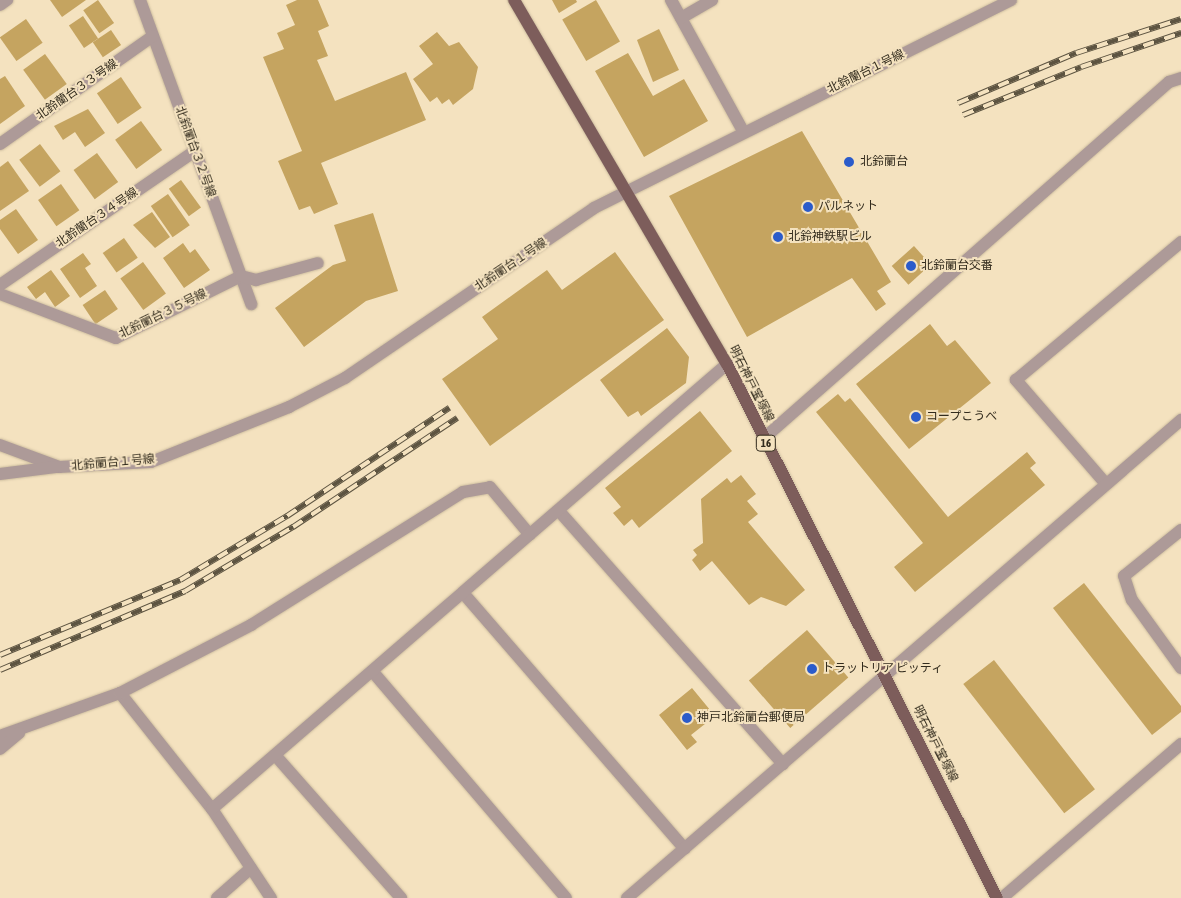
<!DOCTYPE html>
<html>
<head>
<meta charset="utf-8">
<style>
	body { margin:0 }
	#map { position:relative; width:1181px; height:898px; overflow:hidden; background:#f4e2bf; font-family:"Asap Condensed","Noto Sans JP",sans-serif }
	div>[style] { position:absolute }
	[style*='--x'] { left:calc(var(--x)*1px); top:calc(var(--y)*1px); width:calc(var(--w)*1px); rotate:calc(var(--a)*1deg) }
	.building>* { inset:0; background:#c5a460; transform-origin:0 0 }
	.roads { filter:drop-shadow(0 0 1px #cdbd9f) drop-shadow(0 0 1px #cdbd9f) }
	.minor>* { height:12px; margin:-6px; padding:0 6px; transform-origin:6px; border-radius:6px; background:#ad9a98 }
	.major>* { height:12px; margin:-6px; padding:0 6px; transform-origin:6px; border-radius:6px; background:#7d5d5b }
	.rail>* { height:5.5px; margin-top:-2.75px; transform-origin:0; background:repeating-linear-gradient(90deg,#f4e2bf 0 11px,#5d5441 0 22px); box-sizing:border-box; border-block:1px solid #5d5441 }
	.dots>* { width:14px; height:14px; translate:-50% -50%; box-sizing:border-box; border:2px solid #f4e2bf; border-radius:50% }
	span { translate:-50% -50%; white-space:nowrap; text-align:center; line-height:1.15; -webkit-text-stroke:4px #f4e2bf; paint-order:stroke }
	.shield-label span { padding:1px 4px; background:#f4e2bf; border:1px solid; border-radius:4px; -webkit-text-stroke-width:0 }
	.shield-label { font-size:11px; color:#322b1d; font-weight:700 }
	.street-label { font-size:12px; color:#322b1d }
	.poi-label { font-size:12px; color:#322b1d }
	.left { translate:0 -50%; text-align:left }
</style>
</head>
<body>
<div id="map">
	<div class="building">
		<i style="clip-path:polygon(50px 0,86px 0,62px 17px)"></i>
		<i style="left:98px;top:0;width:28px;height:18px;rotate:55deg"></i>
		<i style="clip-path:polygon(297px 0,318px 0,329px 26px,318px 31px,328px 56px,317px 60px,335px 101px,406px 72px,426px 120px,321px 163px,338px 204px,314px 214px,310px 206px,299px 210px,278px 161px,302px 151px,263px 57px,284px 49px,277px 33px,295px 25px,286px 5px)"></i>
		<i style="clip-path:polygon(552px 0,576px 0,577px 2px,559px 13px)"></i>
		<i style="left:596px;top:0;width:48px;height:39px;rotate:60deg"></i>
		<i style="left:83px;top:16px;width:27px;height:17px;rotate:56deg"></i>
		<i style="left:26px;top:19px;width:29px;height:32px;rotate:55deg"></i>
		<i style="clip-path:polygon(659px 29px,679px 70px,653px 82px,637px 40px)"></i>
		<i style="left:111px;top:30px;width:18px;height:22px;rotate:56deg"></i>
		<i style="clip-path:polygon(437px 32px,449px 46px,459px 42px,478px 67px,473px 89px,453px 105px,449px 99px,442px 104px,437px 97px,430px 102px,413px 79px,433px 64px,419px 46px)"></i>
		<i style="clip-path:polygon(628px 53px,653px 96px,684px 79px,708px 121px,644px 157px,595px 71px)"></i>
		<i style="left:45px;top:54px;width:37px;height:27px;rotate:54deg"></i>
		<i style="clip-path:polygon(5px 76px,25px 106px,0 124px,0 79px)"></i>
		<i style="left:121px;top:77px;width:37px;height:29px;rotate:56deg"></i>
		<i style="clip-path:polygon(88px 109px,105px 133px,85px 147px,75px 132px,63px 140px,54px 126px)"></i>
		<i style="left:141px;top:121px;width:36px;height:32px;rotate:54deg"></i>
		<i style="clip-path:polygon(802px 131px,891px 282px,877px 291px,886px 304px,876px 311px,852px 278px,747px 337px,669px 196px)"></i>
		<i style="left:40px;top:144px;width:34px;height:26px;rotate:53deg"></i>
		<i style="left:97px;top:153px;width:36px;height:29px;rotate:54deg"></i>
		<i style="clip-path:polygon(8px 161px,29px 191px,0 211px,0 167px)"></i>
		<i style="left:181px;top:180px;width:34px;height:15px;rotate:54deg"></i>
		<i style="left:61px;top:184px;width:32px;height:28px;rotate:55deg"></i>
		<i style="left:168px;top:194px;width:38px;height:21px;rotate:55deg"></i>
		<i style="clip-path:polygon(16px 209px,38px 240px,18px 254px,0 229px,0 220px)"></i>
		<i style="clip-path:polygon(152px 212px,170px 237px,155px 248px,133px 225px)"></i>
		<i style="clip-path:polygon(373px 213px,398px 291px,366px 301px,304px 347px,275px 308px,333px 265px,346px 261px,334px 225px)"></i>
		<i style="left:124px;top:238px;width:24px;height:26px;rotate:55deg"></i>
		<i style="clip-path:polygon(183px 243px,190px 253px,195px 249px,210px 270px,184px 288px,163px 258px)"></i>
		<i style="left:914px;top:246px;width:25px;height:30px;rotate:48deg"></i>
		<i style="clip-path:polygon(615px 252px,664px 320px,490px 446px,442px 379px,498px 339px,482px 317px,547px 270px,562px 290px)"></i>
		<i style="clip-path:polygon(83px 253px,91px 264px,85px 268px,97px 286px,80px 298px,60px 269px)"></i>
		<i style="left:143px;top:262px;width:39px;height:28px;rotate:54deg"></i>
		<i style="clip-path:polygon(51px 270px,70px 296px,55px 307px,45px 292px,36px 299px,27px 287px)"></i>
		<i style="left:105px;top:290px;width:23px;height:27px;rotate:56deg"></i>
		<i style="clip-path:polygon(930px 324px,947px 346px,955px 340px,991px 383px,909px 449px,856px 384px)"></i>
		<i style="clip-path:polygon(667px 328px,689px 357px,686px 383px,641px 416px,638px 411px,628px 417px,600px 380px)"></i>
		<i style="clip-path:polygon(838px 394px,845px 402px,850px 398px,948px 517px,1027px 452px,1036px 463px,1030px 468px,1045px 485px,915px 592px,894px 567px,923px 543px,816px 412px)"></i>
		<i style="clip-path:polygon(700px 411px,732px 451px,639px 528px,632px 519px,624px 526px,613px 513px,621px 507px,605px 488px)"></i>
		<i style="clip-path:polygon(741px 475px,756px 494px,747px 501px,758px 514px,748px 522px,805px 590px,786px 606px,761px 597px,749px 605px,712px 561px,700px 571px,692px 560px,697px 555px,693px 550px,703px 543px,701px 499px,727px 478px,731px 483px)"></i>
		<i style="clip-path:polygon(1084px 583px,1181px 706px,1181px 712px,1152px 735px,1053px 608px)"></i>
		<i style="left:807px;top:630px;width:63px;height:77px;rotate:49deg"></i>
		<i style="left:994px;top:660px;width:164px;height:39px;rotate:52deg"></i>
		<i style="clip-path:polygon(692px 688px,715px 716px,691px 735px,697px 742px,687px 750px,659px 715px)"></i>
	</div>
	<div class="roads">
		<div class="minor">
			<i style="--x:140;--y:0;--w:324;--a:69.9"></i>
			<i style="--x:671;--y:0;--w:149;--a:61.2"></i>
			<i style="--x:0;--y:5;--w:9;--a:-36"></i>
			<i style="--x:681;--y:18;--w:36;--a:-30"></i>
			<i style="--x:0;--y:144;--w:187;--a:-35.2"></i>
			<i style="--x:0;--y:285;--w:237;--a:-34.5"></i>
			<i style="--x:0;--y:294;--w:124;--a:20.8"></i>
			<i style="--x:116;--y:338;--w:140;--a:-26.4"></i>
			<i style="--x:241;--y:276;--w:16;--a:15"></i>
			<i style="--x:256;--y:280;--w:64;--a:-15.3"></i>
			<i style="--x:763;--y:439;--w:541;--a:-41.33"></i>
			<i style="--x:1169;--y:82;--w:13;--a:-18"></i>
			<i style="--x:0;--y:445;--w:63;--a:20.4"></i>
			<i style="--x:59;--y:467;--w:92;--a:-3.1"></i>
			<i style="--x:151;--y:462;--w:149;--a:-21.7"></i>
			<i style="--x:289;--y:407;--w:63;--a:-27.4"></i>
			<i style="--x:345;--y:378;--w:301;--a:-34.3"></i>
			<i style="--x:594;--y:208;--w:466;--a:-26.5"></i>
			<i style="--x:0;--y:474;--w:56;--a:-7.1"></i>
			<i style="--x:1106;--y:484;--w:138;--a:-130.9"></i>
			<i style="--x:1016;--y:380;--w:215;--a:-39.9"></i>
			<i style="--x:559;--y:511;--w:338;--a:48.5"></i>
			<i style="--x:1181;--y:530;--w:73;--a:141.1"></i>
			<i style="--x:1124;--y:576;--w:25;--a:72"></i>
			<i style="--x:1132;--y:600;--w:84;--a:54.2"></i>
			<i style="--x:464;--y:594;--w:337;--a:49.1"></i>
			<i style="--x:373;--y:672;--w:297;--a:49.5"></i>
			<i style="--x:120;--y:693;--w:148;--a:51.6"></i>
			<i style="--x:212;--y:809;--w:107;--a:56.5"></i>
			<i style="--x:0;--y:736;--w:127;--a:-19.7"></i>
			<i style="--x:120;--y:693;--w:148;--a:-27.4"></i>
			<i style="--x:251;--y:625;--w:250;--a:-32.1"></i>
			<i style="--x:463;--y:492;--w:27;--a:-10"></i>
			<i style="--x:490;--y:487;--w:62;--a:50.2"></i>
			<i style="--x:0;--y:749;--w:25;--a:-40"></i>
			<i style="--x:275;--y:755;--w:191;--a:48.6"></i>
			<i style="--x:212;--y:809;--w:681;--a:-40.83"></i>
			<i style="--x:217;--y:898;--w:45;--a:-41.4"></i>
			<i style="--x:627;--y:898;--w:732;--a:-40.79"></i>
			<i style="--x:1002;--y:898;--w:236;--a:-40.7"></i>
		</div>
		<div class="major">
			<i style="--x:514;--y:0;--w:422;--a:59.7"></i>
			<i style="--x:727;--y:364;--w:598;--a:63.18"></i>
		</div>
	</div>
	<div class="rail">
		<i style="--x:958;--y:103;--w:128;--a:-23"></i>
		<i style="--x:1076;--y:53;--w:110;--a:-17.9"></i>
		<i style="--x:963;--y:115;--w:127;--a:-22.1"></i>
		<i style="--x:1081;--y:67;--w:106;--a:-18.8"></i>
		<i style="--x:0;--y:655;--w:195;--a:-22.6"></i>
		<i style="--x:180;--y:580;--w:125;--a:-30.9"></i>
		<i style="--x:287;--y:516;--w:195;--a:-33.7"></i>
		<i style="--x:0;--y:670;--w:201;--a:-23.1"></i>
		<i style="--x:185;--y:591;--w:126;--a:-30.7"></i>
		<i style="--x:293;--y:527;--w:197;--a:-33.6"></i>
	</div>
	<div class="dots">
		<i style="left:849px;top:162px;background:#2b5bca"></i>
		<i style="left:808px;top:207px;background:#2b5bca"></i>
		<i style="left:778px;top:237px;background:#2b5bca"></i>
		<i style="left:911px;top:266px;background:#2b5bca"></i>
		<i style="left:916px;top:417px;background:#2b5bca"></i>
		<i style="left:812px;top:669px;background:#2b5bca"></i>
		<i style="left:687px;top:718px;background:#2b5bca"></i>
	</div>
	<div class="shield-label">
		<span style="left:766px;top:443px">16</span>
	</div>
	<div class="street-label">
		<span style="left:866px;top:72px;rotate:-26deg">北鈴蘭台１号線</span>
		<span style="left:77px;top:90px;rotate:-35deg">北鈴蘭台３３号線</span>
		<span style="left:195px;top:152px;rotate:70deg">北鈴蘭台３２号線</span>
		<span style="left:97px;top:218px;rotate:-34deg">北鈴蘭台３４号線</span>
		<span style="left:511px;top:265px;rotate:-34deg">北鈴蘭台１号線</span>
		<span style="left:163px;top:314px;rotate:-26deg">北鈴蘭台３５号線</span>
		<span style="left:751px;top:384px;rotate:63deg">明石神戸宝塚線</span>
		<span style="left:113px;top:463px;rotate:-5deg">北鈴蘭台１号線</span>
		<span style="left:935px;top:744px;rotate:63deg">明石神戸宝塚線</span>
	</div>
	<div class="poi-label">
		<span class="left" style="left:860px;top:162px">北鈴蘭台</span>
		<span class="left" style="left:818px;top:207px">パルネット</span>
		<span class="left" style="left:788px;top:237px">北鈴神鉄駅ビル</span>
		<span class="left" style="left:921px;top:266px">北鈴蘭台交番</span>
		<span class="left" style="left:926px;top:417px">コープこうべ</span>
		<span class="left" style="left:822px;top:669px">トラットリア ピッティ</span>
		<span class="left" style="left:697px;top:718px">神戸北鈴蘭台郵便局</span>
	</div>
</div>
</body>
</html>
